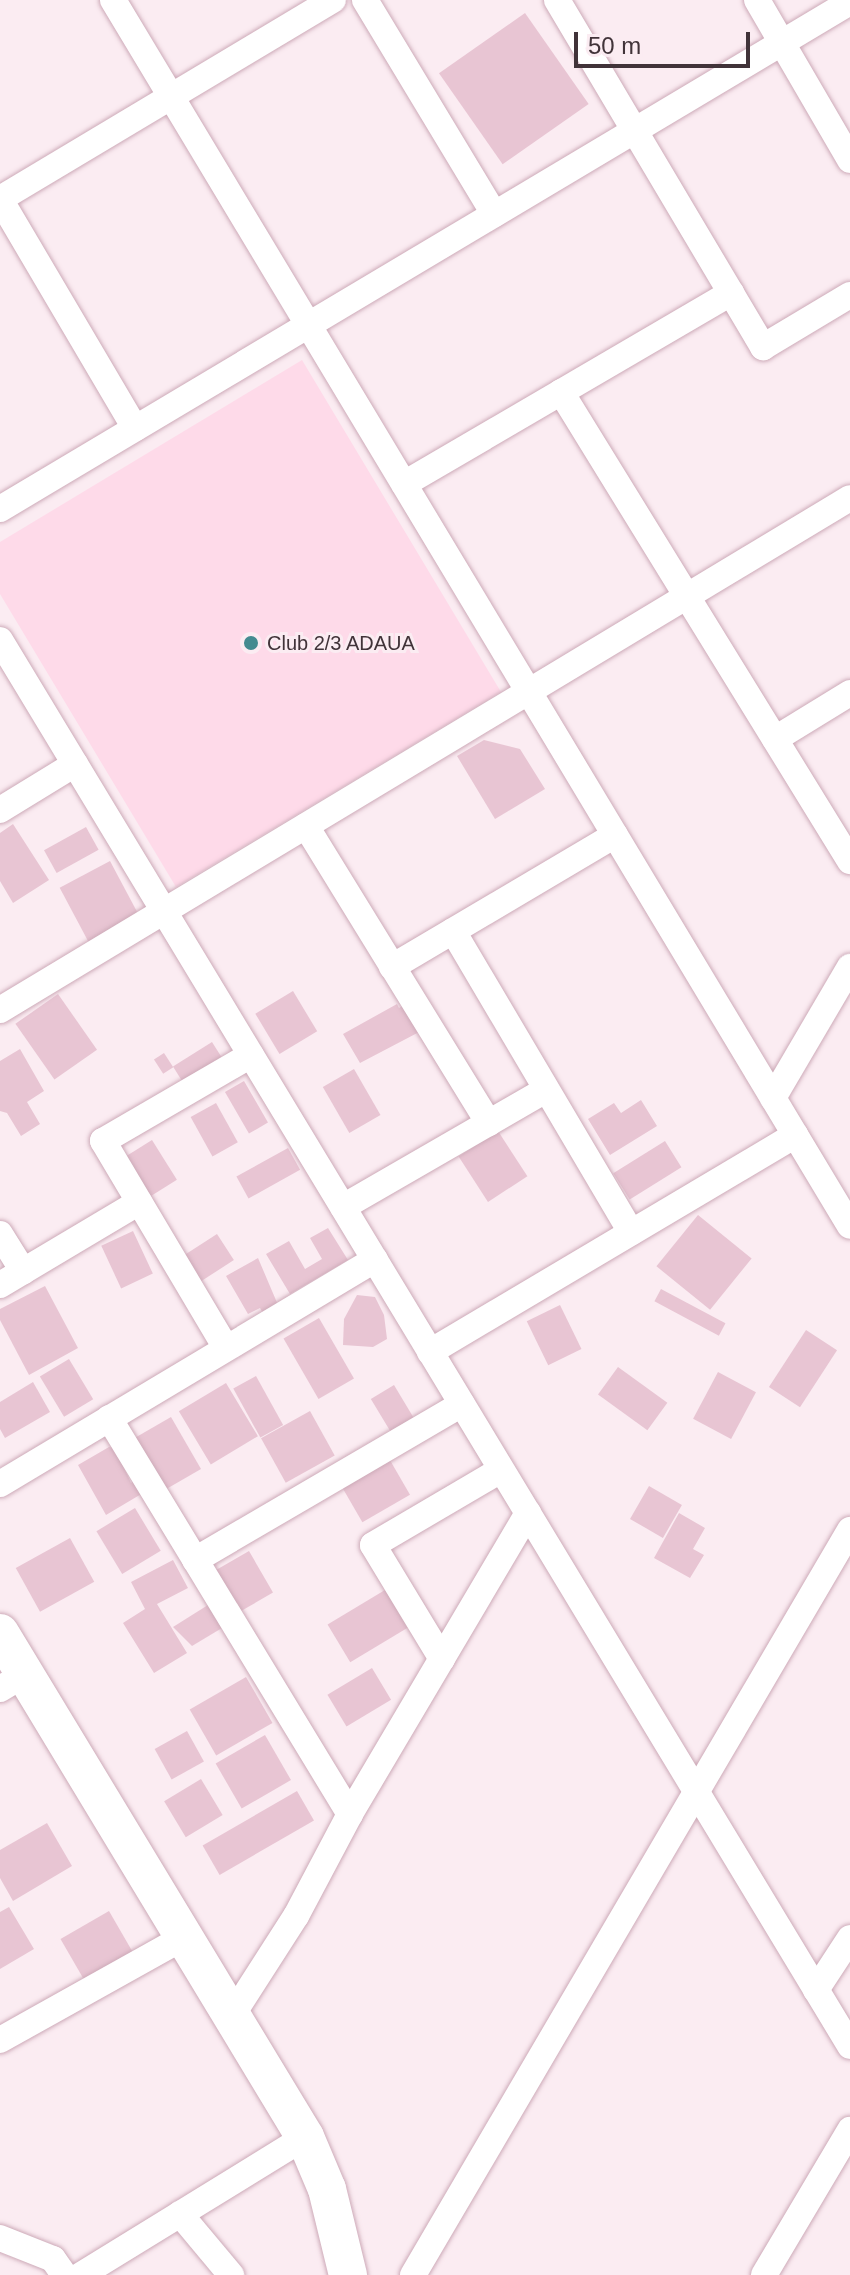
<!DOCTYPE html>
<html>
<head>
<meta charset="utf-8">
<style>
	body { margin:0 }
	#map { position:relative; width:850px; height:2275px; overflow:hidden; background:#fbecf2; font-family:Helvetica,sans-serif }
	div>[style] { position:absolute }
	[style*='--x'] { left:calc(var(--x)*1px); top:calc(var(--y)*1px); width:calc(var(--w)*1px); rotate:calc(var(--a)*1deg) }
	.built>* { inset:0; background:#fedae9 }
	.building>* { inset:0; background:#e8c5d3; transform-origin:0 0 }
	.roads { filter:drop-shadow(0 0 2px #cdaab8) drop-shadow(0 0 2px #cdaab8) }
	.street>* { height:26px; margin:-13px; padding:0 13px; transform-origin:13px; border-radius:13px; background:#fff }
	.secondary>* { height:38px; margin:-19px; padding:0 19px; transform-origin:19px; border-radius:19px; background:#fff }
	.dots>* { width:22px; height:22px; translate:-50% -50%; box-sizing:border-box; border:4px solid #fbecf2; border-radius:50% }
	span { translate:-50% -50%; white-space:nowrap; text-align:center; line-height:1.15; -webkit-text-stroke:6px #fbecf2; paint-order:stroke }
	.poi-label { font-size:20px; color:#413339 }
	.left { translate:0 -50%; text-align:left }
	.scale { position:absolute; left:574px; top:32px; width:176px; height:36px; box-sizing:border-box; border:4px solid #413339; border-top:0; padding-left:10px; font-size:24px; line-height:28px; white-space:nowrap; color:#413339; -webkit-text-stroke:6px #fbecf2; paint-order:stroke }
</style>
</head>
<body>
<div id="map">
	<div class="built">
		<i style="clip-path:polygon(302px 360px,501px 692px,176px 887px,0 594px,0 542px)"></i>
	</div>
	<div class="building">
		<i style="left:525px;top:13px;width:111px;height:105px;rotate:55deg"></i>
		<i style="clip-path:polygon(484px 740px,520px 749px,545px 789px,495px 819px,457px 756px)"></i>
		<i style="clip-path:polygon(13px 824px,49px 880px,13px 903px,0 881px,0 833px)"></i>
		<i style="left:86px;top:827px;width:26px;height:48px;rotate:61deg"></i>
		<i style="left:110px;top:861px;width:61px;height:57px;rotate:62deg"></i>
		<i style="left:293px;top:991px;width:47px;height:44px;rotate:59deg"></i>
		<i style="left:58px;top:994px;width:68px;height:52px;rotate:55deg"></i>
		<i style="clip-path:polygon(408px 1003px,423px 1030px,360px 1063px,343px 1034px,397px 1004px,399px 1008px)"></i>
		<i style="left:212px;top:1042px;width:19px;height:46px;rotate:58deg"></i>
		<i style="clip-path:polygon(20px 1049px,44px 1091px,27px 1102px,40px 1124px,21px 1136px,7px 1113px,0 1111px,0 1061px)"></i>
		<i style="left:164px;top:1053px;width:17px;height:12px;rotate:57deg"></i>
		<i style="left:354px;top:1069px;width:53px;height:36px;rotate:60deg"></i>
		<i style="left:244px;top:1081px;width:48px;height:22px;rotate:60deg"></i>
		<i style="clip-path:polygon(641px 1100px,657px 1126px,610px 1155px,588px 1119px,614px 1103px,621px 1113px)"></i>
		<i style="left:216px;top:1103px;width:45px;height:29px;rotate:61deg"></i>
		<i style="left:498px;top:1131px;width:54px;height:47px;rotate:57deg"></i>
		<i style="left:152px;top:1140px;width:47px;height:32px;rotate:58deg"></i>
		<i style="left:665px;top:1141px;width:31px;height:61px;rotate:58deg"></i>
		<i style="left:288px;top:1148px;width:25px;height:59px;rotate:61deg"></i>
		<i style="left:698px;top:1215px;width:69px;height:66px;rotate:39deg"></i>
		<i style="clip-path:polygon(328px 1228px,348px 1260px,290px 1294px,266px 1254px,289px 1241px,305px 1269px,322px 1259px,310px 1238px)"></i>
		<i style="left:133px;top:1231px;width:47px;height:35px;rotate:65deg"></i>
		<i style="left:217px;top:1234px;width:31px;height:42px;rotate:57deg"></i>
		<i style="clip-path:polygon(258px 1258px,281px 1312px,267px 1320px,260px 1308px,248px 1314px,226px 1276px)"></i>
		<i style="clip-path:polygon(45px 1286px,78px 1348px,29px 1375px,0 1320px,0 1309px)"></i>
		<i style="left:661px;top:1289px;width:73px;height:14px;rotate:28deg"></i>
		<i style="clip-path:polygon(357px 1295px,375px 1297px,384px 1315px,387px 1339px,373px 1347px,343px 1345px,344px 1319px)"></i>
		<i style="left:560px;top:1305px;width:49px;height:37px;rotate:64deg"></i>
		<i style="left:319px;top:1318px;width:70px;height:41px;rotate:60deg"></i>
		<i style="left:806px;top:1330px;width:37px;height:68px;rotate:33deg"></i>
		<i style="left:69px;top:1359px;width:47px;height:34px;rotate:59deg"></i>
		<i style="left:618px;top:1367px;width:61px;height:34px;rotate:36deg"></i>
		<i style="left:718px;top:1372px;width:43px;height:53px;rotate:28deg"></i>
		<i style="left:256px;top:1376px;width:56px;height:26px;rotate:61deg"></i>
		<i style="clip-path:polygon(33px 1382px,50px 1412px,5px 1438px,0 1429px,0 1402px)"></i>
		<i style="left:226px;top:1383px;width:62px;height:55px;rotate:59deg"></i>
		<i style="left:394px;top:1385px;width:39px;height:27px;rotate:59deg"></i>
		<i style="left:310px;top:1411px;width:51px;height:56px;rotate:61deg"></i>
		<i style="left:171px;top:1417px;width:60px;height:42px;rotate:60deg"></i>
		<i style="clip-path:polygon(109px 1447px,115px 1448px,131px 1483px,136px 1480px,143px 1493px,106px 1515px,78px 1465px)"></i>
		<i style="left:387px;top:1455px;width:46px;height:55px;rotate:60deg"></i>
		<i style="left:649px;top:1486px;width:38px;height:38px;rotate:30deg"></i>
		<i style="left:135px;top:1508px;width:50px;height:45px;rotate:59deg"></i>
		<i style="clip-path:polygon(679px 1513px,705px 1528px,693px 1549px,704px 1555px,690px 1578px,654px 1558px)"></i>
		<i style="left:70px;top:1538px;width:50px;height:62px;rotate:61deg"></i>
		<i style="left:249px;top:1551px;width:48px;height:43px;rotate:60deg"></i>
		<i style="clip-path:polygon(173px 1560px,188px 1588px,157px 1604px,187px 1653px,154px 1673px,123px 1623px,145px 1609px,131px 1582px)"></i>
		<i style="left:385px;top:1590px;width:44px;height:67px;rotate:59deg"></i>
		<i style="clip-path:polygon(208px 1605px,222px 1628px,192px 1646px,173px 1627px)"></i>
		<i style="left:372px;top:1668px;width:37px;height:52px;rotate:59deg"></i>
		<i style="left:246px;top:1677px;width:53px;height:65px;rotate:60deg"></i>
		<i style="left:187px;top:1731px;width:35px;height:37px;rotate:61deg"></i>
		<i style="left:265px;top:1735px;width:52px;height:57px;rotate:60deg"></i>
		<i style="left:201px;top:1779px;width:42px;height:43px;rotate:59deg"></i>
		<i style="left:297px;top:1791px;width:34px;height:109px;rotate:60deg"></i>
		<i style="clip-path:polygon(47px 1823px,72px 1866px,13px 1901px,0 1878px,0 1850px)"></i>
		<i style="clip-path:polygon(9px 1907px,34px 1949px,0 1969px,0 1912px)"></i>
		<i style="left:109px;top:1911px;width:52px;height:56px;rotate:60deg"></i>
	</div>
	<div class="roads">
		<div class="street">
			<i style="--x:113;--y:0;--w:1430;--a:58.99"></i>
			<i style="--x:365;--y:0;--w:250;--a:58.9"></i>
			<i style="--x:557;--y:0;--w:404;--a:59.3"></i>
			<i style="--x:763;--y:347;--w:101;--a:-30.9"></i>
			<i style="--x:757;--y:0;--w:185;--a:59.8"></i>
			<i style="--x:0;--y:199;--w:388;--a:-30.9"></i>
			<i style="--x:0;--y:199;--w:266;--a:59.5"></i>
			<i style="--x:561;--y:392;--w:551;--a:58.36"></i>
			<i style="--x:404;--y:484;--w:379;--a:-30.3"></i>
			<i style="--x:0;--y:509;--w:990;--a:-30.81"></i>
			<i style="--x:0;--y:640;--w:1643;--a:58.84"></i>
			<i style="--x:775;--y:739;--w:88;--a:-31.5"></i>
			<i style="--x:0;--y:810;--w:88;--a:-31.5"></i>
			<i style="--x:306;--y:826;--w:349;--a:58.4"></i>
			<i style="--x:453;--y:931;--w:350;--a:59.4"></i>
			<i style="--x:392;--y:967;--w:259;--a:-30.6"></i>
			<i style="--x:0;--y:1010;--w:992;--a:-31.06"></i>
			<i style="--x:773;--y:1098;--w:152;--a:-59.6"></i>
			<i style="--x:343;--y:1207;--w:234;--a:-30"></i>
			<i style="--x:0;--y:1234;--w:44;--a:58.1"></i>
			<i style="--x:0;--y:1285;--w:162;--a:-30.8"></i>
			<i style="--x:226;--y:1348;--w:241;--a:-120.7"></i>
			<i style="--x:103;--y:1141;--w:171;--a:-30.2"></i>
			<i style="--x:430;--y:1352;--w:425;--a:-30.7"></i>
			<i style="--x:109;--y:1418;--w:464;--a:58.7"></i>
			<i style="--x:0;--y:1484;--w:437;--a:-30.9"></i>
			<i style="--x:195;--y:1560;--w:309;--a:-30.3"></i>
			<i style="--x:442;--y:1659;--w:133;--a:-121.2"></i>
			<i style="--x:373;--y:1545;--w:148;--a:-30.4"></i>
			<i style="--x:0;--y:1689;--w:29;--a:-31"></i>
			<i style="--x:816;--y:1990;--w:62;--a:-56.8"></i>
			<i style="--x:233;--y:2014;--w:117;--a:-57.3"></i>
			<i style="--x:296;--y:1916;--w:115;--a:-62.1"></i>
			<i style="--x:350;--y:1814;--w:350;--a:-59.4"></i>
			<i style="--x:0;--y:2040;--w:211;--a:-29.2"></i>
			<i style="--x:180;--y:2214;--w:80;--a:50.1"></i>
			<i style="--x:0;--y:2238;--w:57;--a:21.6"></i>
			<i style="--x:53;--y:2259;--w:19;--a:55"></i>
			<i style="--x:81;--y:2275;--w:263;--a:-31.6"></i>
			<i style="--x:413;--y:2275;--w:864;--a:-59.61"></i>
			<i style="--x:764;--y:2275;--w:169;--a:-59.3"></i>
		</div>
		<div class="secondary">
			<i style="--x:0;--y:1633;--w:589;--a:58.82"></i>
			<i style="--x:305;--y:2137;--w:56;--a:67.1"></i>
			<i style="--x:327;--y:2189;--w:89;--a:76.3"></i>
		</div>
	</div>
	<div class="dots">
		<i style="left:251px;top:643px;background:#438b90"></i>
	</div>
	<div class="poi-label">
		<span class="left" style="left:267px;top:643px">Club 2/3 ADAUA</span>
	</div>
	<div class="scale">50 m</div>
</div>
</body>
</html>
